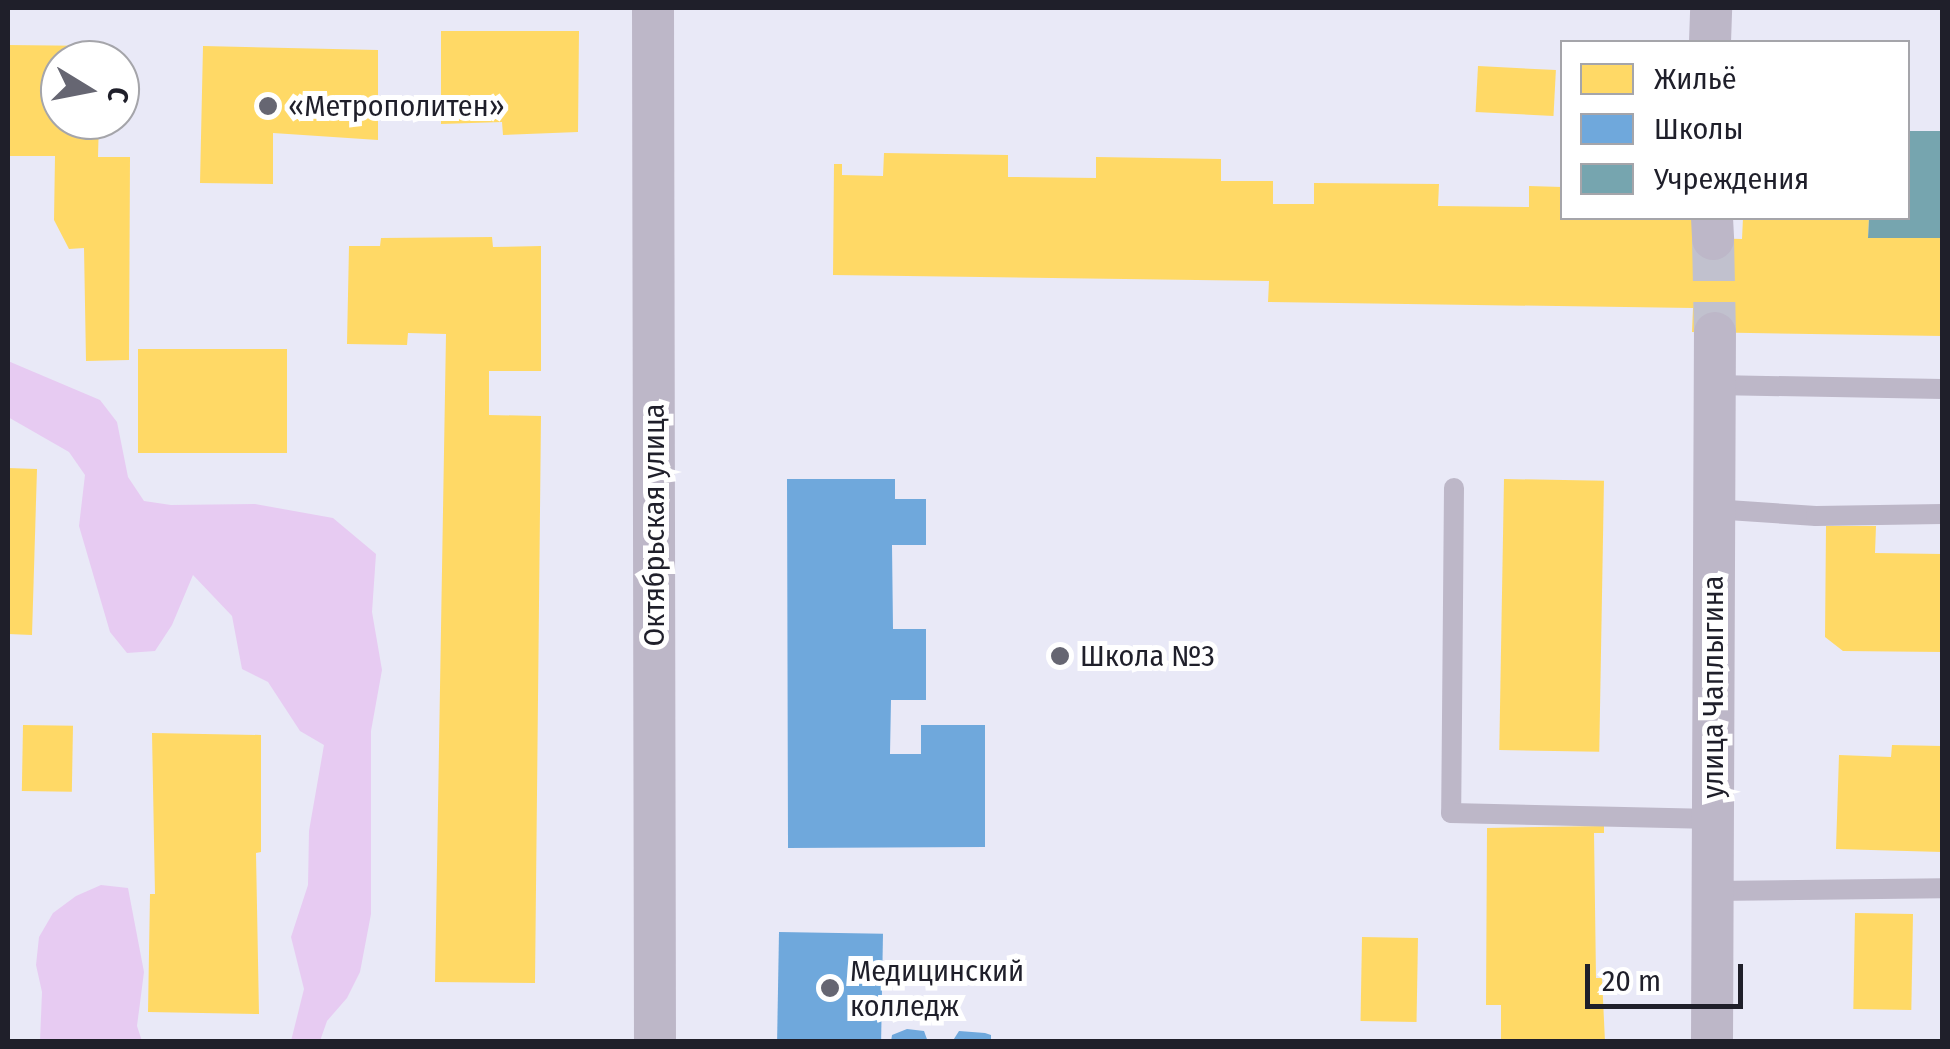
<!DOCTYPE html>
<html>
<head>
<meta charset="utf-8">
<style>
	body { margin:0 }
	#map { position:relative; width:1950px; height:1049px; overflow:hidden; background:#e9e9f7; font-family:"Fira Sans Condensed",sans-serif }
	div>[style] { position:absolute }
	[style*='--x'] { left:calc(var(--x)*1px); top:calc(var(--y)*1px); width:calc(var(--w)*1px); rotate:calc(var(--a)*1deg) }
	.green>* { inset:0; background:#e7cbf2 }
	.homes>* { inset:0; background:#ffd966; transform-origin:0 0 }
	.schools>* { inset:0; background:#6fa8dc; transform-origin:0 0 }
	.public>* { inset:0; background:#76a5af }
	.street-tunnel>* { height:42px; margin-top:-21px; transform-origin:0; background:repeating-linear-gradient(90deg,#c1c1ce 0 42px,transparent 0 63px) }
	.lane>* { height:20px; margin:-10px; padding:0 10px; transform-origin:10px; border-radius:10px; background:#bdb7c8 }
	.street>* { height:42px; margin:-21px; padding:0 21px; transform-origin:21px; border-radius:21px; background:#bdb7c8 }
	.dots>* { width:28px; height:28px; translate:-50% -50%; box-sizing:border-box; border:5px solid #fff; border-radius:50% }
	span { translate:-50% -50%; white-space:nowrap; text-align:center; line-height:1.15; -webkit-text-stroke:10px #fff; paint-order:stroke }
	.poi-label { font-size:30px; color:#1f1f2a }
	.left { translate:0 -50%; text-align:left }
	.street-label { font-size:30px; color:#1f1f2a }
	.frame { position:absolute; inset:0; border:10px solid #1f1f2a; pointer-events:none }
	.legend { position:absolute; left:1560px; top:40px; width:350px; height:180px; box-sizing:border-box; background:#fff; border:2px solid #a5a5aa; margin:0; padding:12px 18px; list-style:none; font-size:30px; color:#1f1f2a }
	.legend li { display:flex; align-items:center; gap:20px; height:50px }
	.legend b { width:50px; border:2px solid #a5a5aa }
	.north { position:absolute; left:40px; top:40px; width:100px; height:100px; box-sizing:border-box; background:#fff; border:2px solid #a5a5aa; border-radius:50%; rotate:100deg; font-size:28px; font-weight:700; line-height:40px; text-align:center; color:#1f1f2a }
	.north::after { content:''; display:block; margin:auto; width:35px; height:45px; background:#666672; clip-path:polygon(50% 0,100% 100%,50% 72%,0 100%) }
	.scale { position:absolute; left:1585px; top:964px; width:158px; height:45px; box-sizing:border-box; border:5px solid #1f1f2a; border-top:0; padding-left:12px; font-size:30px; line-height:35px; white-space:nowrap; color:#1f1f2a; -webkit-text-stroke:8px #fff; paint-order:stroke }
</style>
</head>
<body>
<div id="map">
	<div class="green">
		<i style="clip-path:polygon(8px 361px,100px 400px,117px 422px,128px 477px,144px 501px,171px 505px,255px 504px,333px 518px,376px 554px,372px 612px,382px 670px,371px 731px,371px 914px,360px 972px,347px 998px,327px 1021px,320px 1041px,291px 1041px,304px 989px,291px 937px,308px 885px,309px 831px,324px 745px,300px 731px,268px 682px,242px 669px,232px 616px,193px 575px,172px 625px,155px 651px,127px 653px,110px 632px,79px 526px,85px 475px,69px 452px,8px 417px)"></i>
		<i style="clip-path:polygon(101px 885px,128px 888px,144px 972px,137px 1026px,142px 1041px,40px 1041px,42px 992px,36px 965px,39px 937px,53px 913px,76px 896px)"></i>
	</div>
	<div class="homes">
		<i style="clip-path:polygon(441px 31px,579px 31px,578px 132px,503px 135px,502px 122px,441px 124px)"></i>
		<i style="clip-path:polygon(8px 45px,100px 46px,100px 60px,60px 60px,60px 120px,99px 120px,98px 157px,130px 157px,129px 360px,86px 361px,84px 248px,69px 249px,54px 220px,55px 156px,8px 156px)"></i>
		<i style="clip-path:polygon(203px 46px,378px 50px,378px 140px,273px 133px,273px 184px,200px 183px)"></i>
		<i style="left:1478px;top:66px;width:78px;height:46px;rotate:3deg"></i>
		<i style="clip-path:polygon(884px 153px,1008px 155px,1008px 177px,1096px 178px,1096px 157px,1221px 159px,1221px 181px,1273px 181px,1273px 204px,1314px 204px,1314px 183px,1439px 184px,1438px 206px,1529px 207px,1529px 186px,1562px 187px,1562px 218px,1700px 218px,1700px 238px,1742px 239px,1743px 218px,1869px 218px,1868px 238px,1942px 238px,1942px 336px,1692px 332px,1693px 308px,1268px 302px,1269px 281px,833px 275px,834px 164px,842px 164px,842px 175px,883px 176px)"></i>
		<i style="clip-path:polygon(492px 237px,493px 247px,541px 246px,541px 371px,489px 371px,489px 415px,541px 416px,535px 983px,435px 982px,446px 334px,408px 333px,407px 345px,347px 344px,349px 246px,380px 246px,381px 238px)"></i>
		<i style="left:138px;top:349px;width:149px;height:104px"></i>
		<i style="clip-path:polygon(8px 468px,37px 469px,32px 635px,8px 634px)"></i>
		<i style="left:1504px;top:479px;width:100px;height:271px;rotate:1deg"></i>
		<i style="clip-path:polygon(1826px 526px,1876px 526px,1875px 553px,1942px 554px,1942px 652px,1843px 651px,1825px 637px)"></i>
		<i style="left:23px;top:725px;width:50px;height:66px;rotate:1deg"></i>
		<i style="clip-path:polygon(152px 733px,261px 735px,261px 852px,256px 853px,259px 1014px,148px 1012px,150px 894px,155px 894px)"></i>
		<i style="clip-path:polygon(1892px 745px,1942px 746px,1942px 852px,1836px 849px,1839px 755px,1891px 757px)"></i>
		<i style="clip-path:polygon(1604px 826px,1604px 833px,1594px 833px,1596px 978px,1602px 978px,1605px 1042px,1501px 1042px,1501px 1005px,1486px 1005px,1487px 828px)"></i>
		<i style="left:1913px;top:914px;width:96px;height:58px;rotate:91deg"></i>
		<i style="left:1362px;top:937px;width:56px;height:84px;rotate:1deg"></i>
	</div>
	<div class="schools">
		<i style="clip-path:polygon(787px 479px,895px 479px,895px 499px,926px 499px,926px 545px,892px 545px,893px 629px,926px 629px,926px 700px,891px 700px,890px 754px,921px 754px,921px 725px,985px 725px,985px 847px,788px 848px)"></i>
		<i style="left:779px;top:932px;width:104px;height:110px;rotate:1deg"></i>
		<i style="clip-path:polygon(907px 1029px,924px 1031px,928px 1042px,891px 1042px,892px 1035px)"></i>
		<i style="clip-path:polygon(959px 1031px,985px 1033px,991px 1035px,991px 1042px,952px 1042px)"></i>
	</div>
	<div class="public">
		<i style="clip-path:polygon(1908px 131px,1942px 131px,1942px 238px,1868px 238px,1869px 218px,1908px 218px)"></i>
	</div>
	<div class="street-tunnel">
		<i style="--x:1713;--y:239;--w:94;--a:88.8"></i>
	</div>
	<div class="lane">
		<i style="--x:1714;--y:385;--w:228;--a:1"></i>
		<i style="--x:1454;--y:488;--w:325;--a:90.5"></i>
		<i style="--x:1451;--y:813;--w:262;--a:1.3"></i>
		<i style="--x:1713;--y:509;--w:103;--a:3.9"></i>
		<i style="--x:1816;--y:516;--w:126;--a:-0.9"></i>
		<i style="--x:1712;--y:891;--w:230;--a:-0.7"></i>
	</div>
	<div class="street">
		<i style="--x:653;--y:8;--w:1034;--a:89.89"></i>
		<i style="--x:1710;--y:42;--w:34;--a:-88"></i>
		<i style="--x:1712;--y:218;--w:21;--a:87"></i>
		<i style="--x:1712;--y:1042;--w:709;--a:-89.76"></i>
	</div>
	<div class="dots">
		<i style="left:268px;top:106px;background:#666672"></i>
		<i style="left:1060px;top:656px;background:#666672"></i>
		<i style="left:830px;top:988px;background:#666672"></i>
	</div>
	<div class="poi-label">
		<span class="left" style="left:288px;top:106px">«Метрополитен»</span>
		<span class="left" style="left:1080px;top:656px">Школа №3</span>
		<span class="left" style="left:850px;top:988px">Медицинский<br>колледж</span>
	</div>
	<div class="street-label">
		<span style="left:654px;top:525px;rotate:-90deg">Октябрьская улица</span>
		<span style="left:1713px;top:687px;rotate:-90deg">улица Чаплыгина</span>
	</div>
	<div class="frame"></div>
	<ul class="legend">
	<li><b style="height:28px;background:#ffd966"></b>Жильё</li>
	<li><b style="height:28px;background:#6fa8dc"></b>Школы</li>
	<li><b style="height:28px;background:#76a5af"></b>Учреждения</li>
	</ul>
	<div class="north">С</div>
	<div class="scale">20 m</div>
</div>
</body>
</html>
